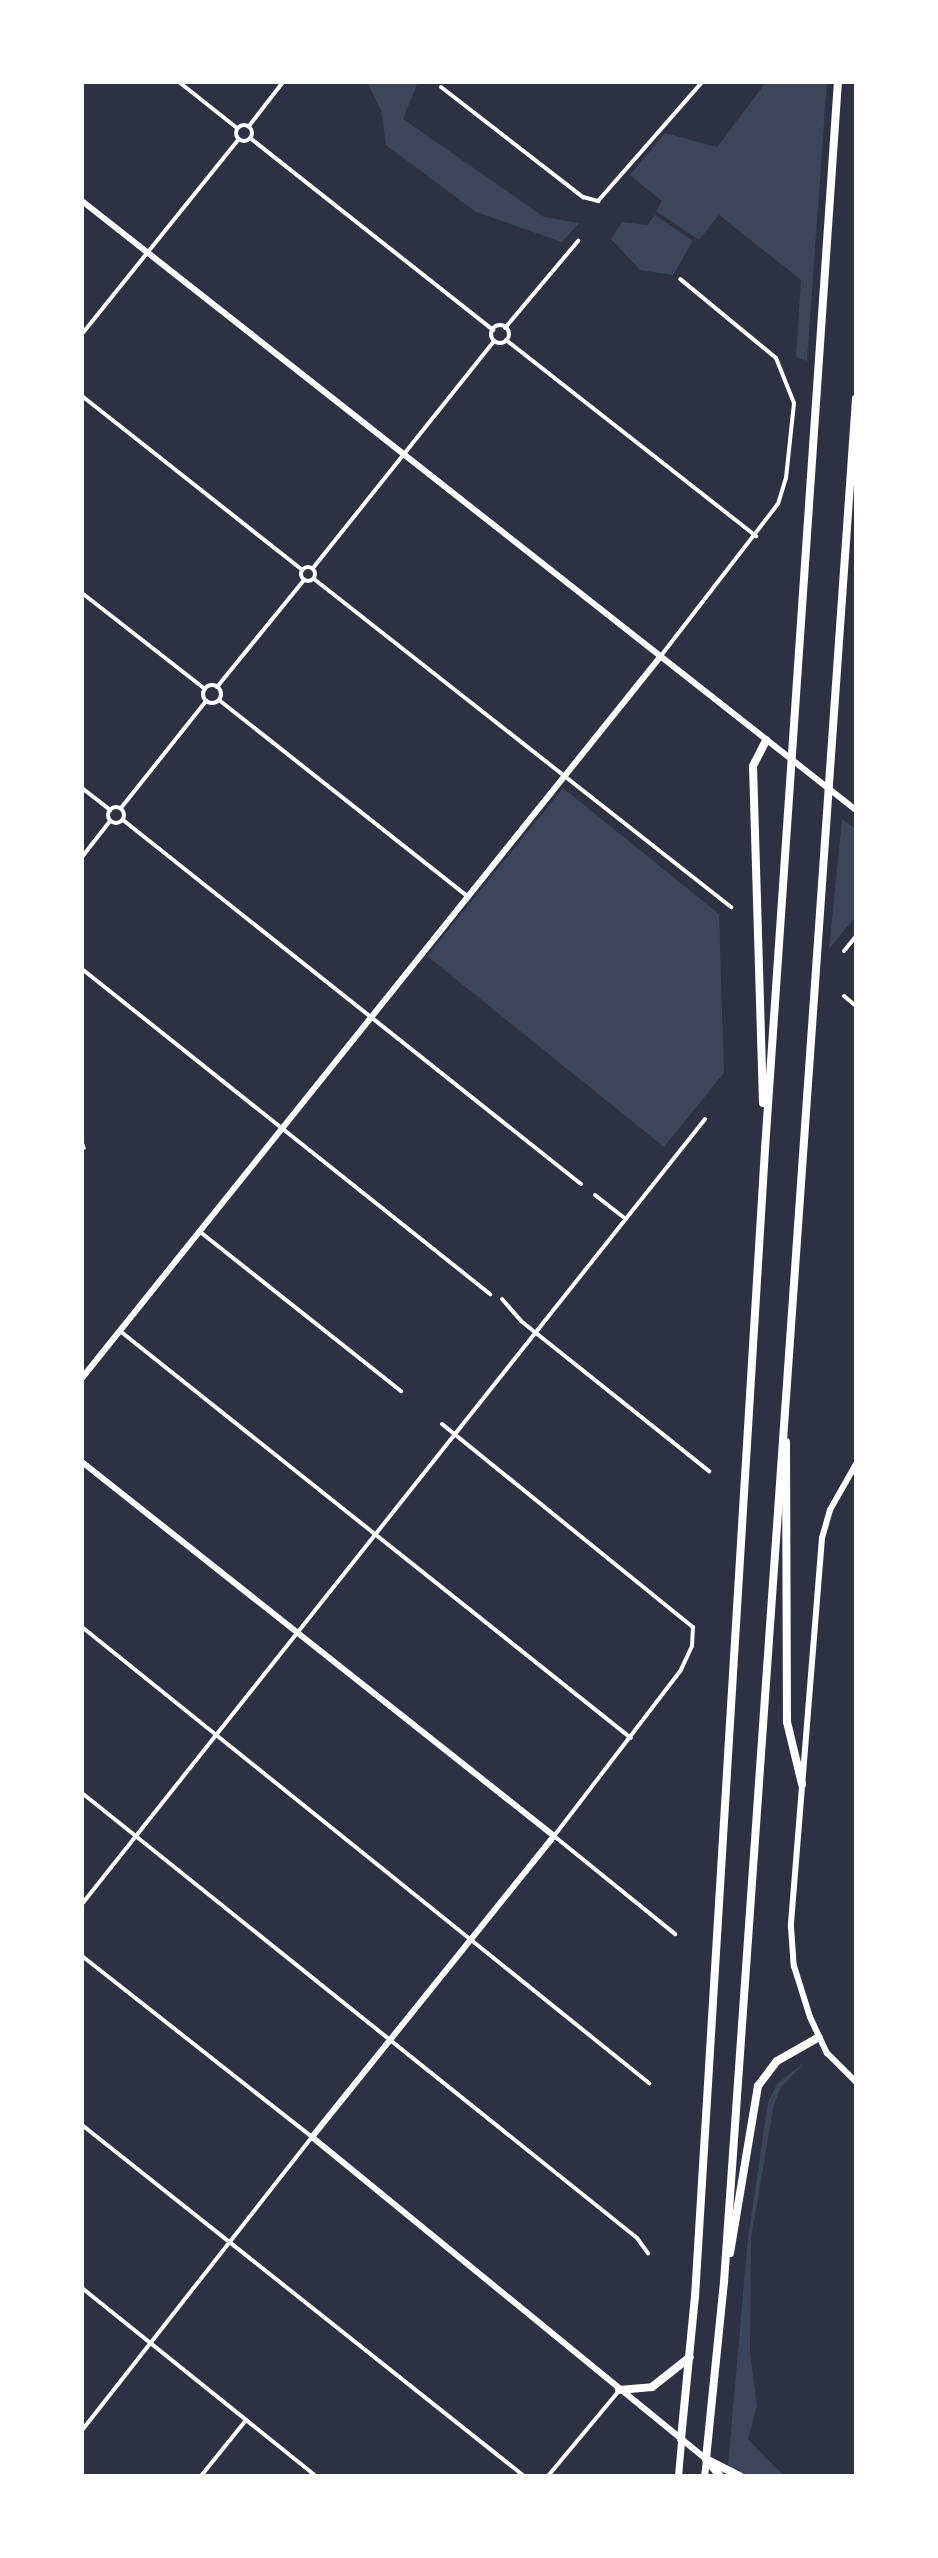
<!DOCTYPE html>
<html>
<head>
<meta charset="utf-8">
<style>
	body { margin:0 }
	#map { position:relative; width:938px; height:2558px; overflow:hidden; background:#2d3142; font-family:"Crimson Pro",serif }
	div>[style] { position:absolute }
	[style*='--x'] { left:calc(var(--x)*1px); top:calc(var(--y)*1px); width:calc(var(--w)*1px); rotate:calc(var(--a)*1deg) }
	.green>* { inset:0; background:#3c4559 }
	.service>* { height:2px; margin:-1px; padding:0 1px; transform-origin:1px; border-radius:1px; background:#fff }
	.minor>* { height:4px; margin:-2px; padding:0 2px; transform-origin:2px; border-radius:2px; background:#fff }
	.minor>.ring { margin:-2px; padding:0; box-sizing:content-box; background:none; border:4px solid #fff; border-radius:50% }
	.tertiary>* { height:6px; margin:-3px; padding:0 3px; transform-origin:3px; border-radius:3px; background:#fff }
	.secondary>* { height:6px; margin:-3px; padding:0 3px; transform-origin:3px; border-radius:3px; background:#fff }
	.trunk>* { height:7px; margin:-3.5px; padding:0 3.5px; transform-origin:3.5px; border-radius:3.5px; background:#fff }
	.motorway>* { height:8px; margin:-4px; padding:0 4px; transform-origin:4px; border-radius:4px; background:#fff }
	span { translate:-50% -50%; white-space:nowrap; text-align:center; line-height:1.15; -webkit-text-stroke:6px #fff; paint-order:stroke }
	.frame { position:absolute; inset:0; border:84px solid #fff; pointer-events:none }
</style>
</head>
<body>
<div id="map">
	<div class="green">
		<i style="clip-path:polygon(367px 82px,418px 82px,403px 119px,544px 217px,579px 223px,562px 242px,476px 212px,386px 145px,381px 110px)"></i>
		<i style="clip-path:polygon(766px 82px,827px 82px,807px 361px,796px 357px,801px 280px,719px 215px,699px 240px,656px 211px,662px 201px,630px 175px,665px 133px,717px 147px)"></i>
		<i style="clip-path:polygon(655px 215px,693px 241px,673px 275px,640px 270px,611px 239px,622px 222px,647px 225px)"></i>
		<i style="clip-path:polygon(563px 788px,719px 914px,724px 1073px,664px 1147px,427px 956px)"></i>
		<i style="clip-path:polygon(842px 819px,856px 829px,856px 916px,829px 949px)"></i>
		<i style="clip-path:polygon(805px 2062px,781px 2087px,774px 2104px,751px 2239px,750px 2353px,757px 2406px,748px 2439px,784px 2476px,727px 2476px,748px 2238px,768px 2102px,777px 2084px)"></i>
	</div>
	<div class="service">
		<i style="--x:82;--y:1140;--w:9;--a:72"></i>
	</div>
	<div class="minor">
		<i style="--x:179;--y:82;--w:74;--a:38.4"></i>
		<i style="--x:441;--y:87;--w:180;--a:37.8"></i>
		<i style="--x:583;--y:197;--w:16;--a:15"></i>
		<i style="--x:598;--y:201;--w:158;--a:-48.8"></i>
		<i class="ring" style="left:236px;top:125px;width:12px;height:12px"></i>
		<i style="--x:249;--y:126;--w:56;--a:-52.3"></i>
		<i style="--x:250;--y:138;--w:310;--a:38.3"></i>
		<i class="ring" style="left:491px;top:325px;width:14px;height:14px"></i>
		<i style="--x:505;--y:328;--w:114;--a:-50"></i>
		<i style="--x:82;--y:334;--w:250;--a:-51.2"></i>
		<i style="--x:506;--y:340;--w:318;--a:38.1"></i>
		<i style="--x:82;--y:396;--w:280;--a:38.3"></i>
		<i class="ring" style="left:301px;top:567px;width:10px;height:10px"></i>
		<i style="--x:313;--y:568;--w:290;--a:-51.4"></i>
		<i style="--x:314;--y:579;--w:531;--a:38.19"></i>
		<i style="--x:82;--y:593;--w:156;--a:38"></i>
		<i style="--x:660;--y:657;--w:193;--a:-52.4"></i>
		<i style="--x:778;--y:504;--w:27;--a:-73"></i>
		<i style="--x:786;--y:478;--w:75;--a:-83.9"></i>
		<i style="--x:794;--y:403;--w:48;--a:-111.8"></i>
		<i style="--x:776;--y:358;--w:124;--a:-140.5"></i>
		<i class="ring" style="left:203px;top:685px;width:14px;height:14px"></i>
		<i style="--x:217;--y:687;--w:138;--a:-50.9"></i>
		<i style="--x:219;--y:700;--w:318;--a:38.3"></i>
		<i style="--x:82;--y:788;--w:36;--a:38"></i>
		<i class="ring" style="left:108px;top:807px;width:12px;height:12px"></i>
		<i style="--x:121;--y:808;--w:137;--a:-51.5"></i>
		<i style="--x:123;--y:820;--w:585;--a:38.48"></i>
		<i style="--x:82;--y:857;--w:46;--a:-52.1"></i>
		<i style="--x:844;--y:951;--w:19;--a:-51"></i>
		<i style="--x:82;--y:969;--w:522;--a:38.54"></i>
		<i style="--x:844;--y:996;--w:16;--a:40"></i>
		<i style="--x:595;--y:1195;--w:39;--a:38"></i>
		<i style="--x:199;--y:1231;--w:258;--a:38.4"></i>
		<i style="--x:502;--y:1299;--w:29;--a:49"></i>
		<i style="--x:521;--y:1321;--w:241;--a:38.6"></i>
		<i style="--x:120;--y:1331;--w:653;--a:38.54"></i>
		<i style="--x:442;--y:1424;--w:323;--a:39"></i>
		<i style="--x:693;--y:1627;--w:19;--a:93"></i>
		<i style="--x:692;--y:1646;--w:26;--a:115"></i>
		<i style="--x:681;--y:1670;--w:209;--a:127.4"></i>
		<i style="--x:554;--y:1836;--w:156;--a:39"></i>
		<i style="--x:82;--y:1627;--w:728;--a:38.81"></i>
		<i style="--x:82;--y:1793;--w:711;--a:38.72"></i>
		<i style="--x:637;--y:2238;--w:19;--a:54"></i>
		<i style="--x:82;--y:1904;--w:1002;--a:-51.56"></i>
		<i style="--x:82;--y:1956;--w:293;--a:38.2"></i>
		<i style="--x:312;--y:2137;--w:372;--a:128.1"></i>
		<i style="--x:82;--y:2125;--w:564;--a:38.45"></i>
		<i style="--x:82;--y:2288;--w:300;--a:38.8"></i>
		<i style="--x:201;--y:2476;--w:72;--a:-51.2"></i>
		<i style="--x:548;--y:2476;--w:109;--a:-50.2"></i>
	</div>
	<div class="tertiary">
		<i style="--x:82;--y:1378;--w:924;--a:-51.28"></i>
		<i style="--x:82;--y:1462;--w:602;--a:38.39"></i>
		<i style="--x:554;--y:1836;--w:386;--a:128.8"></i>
		<i style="--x:312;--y:2137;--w:509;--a:39.26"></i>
		<i style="--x:856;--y:1464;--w:53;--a:119.5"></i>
		<i style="--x:830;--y:1510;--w:29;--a:106"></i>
		<i style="--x:822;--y:1538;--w:390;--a:94.6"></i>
		<i style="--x:791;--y:1927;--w:39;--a:86"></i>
		<i style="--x:794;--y:1966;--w:53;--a:72.6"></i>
		<i style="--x:810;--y:2017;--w:40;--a:65"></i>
		<i style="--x:827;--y:2053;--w:41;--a:45"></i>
	</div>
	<div class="secondary">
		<i style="--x:82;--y:201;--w:985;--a:38.2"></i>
	</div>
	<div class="trunk">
		<i style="--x:678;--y:2476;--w:37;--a:-85"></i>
		<i style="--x:704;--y:2476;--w:17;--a:-83"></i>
	</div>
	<div class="motorway">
		<i style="--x:763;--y:1103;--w:337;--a:-91.7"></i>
		<i style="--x:753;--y:766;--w:29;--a:-63"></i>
		<i style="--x:786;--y:1442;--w:280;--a:89.8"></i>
		<i style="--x:787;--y:1722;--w:64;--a:76.4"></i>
		<i style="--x:730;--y:2253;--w:169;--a:-80.5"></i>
		<i style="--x:758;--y:2086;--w:31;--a:-53"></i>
		<i style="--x:777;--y:2061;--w:48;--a:-29.7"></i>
		<i style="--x:619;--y:2390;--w:33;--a:-5"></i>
		<i style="--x:652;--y:2387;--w:48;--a:-38.3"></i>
		<i style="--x:681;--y:2439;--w:143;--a:-84.4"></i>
		<i style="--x:695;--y:2297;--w:1150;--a:-86.51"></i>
		<i style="--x:765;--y:1149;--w:1069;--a:-86.09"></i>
		<i style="--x:706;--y:2459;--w:178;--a:-84.2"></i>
		<i style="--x:724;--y:2282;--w:1888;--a:-85.99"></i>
		<i style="--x:706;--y:2459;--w:38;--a:27"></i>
		<i style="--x:707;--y:2460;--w:21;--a:51"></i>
	</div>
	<div class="frame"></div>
</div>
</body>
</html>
